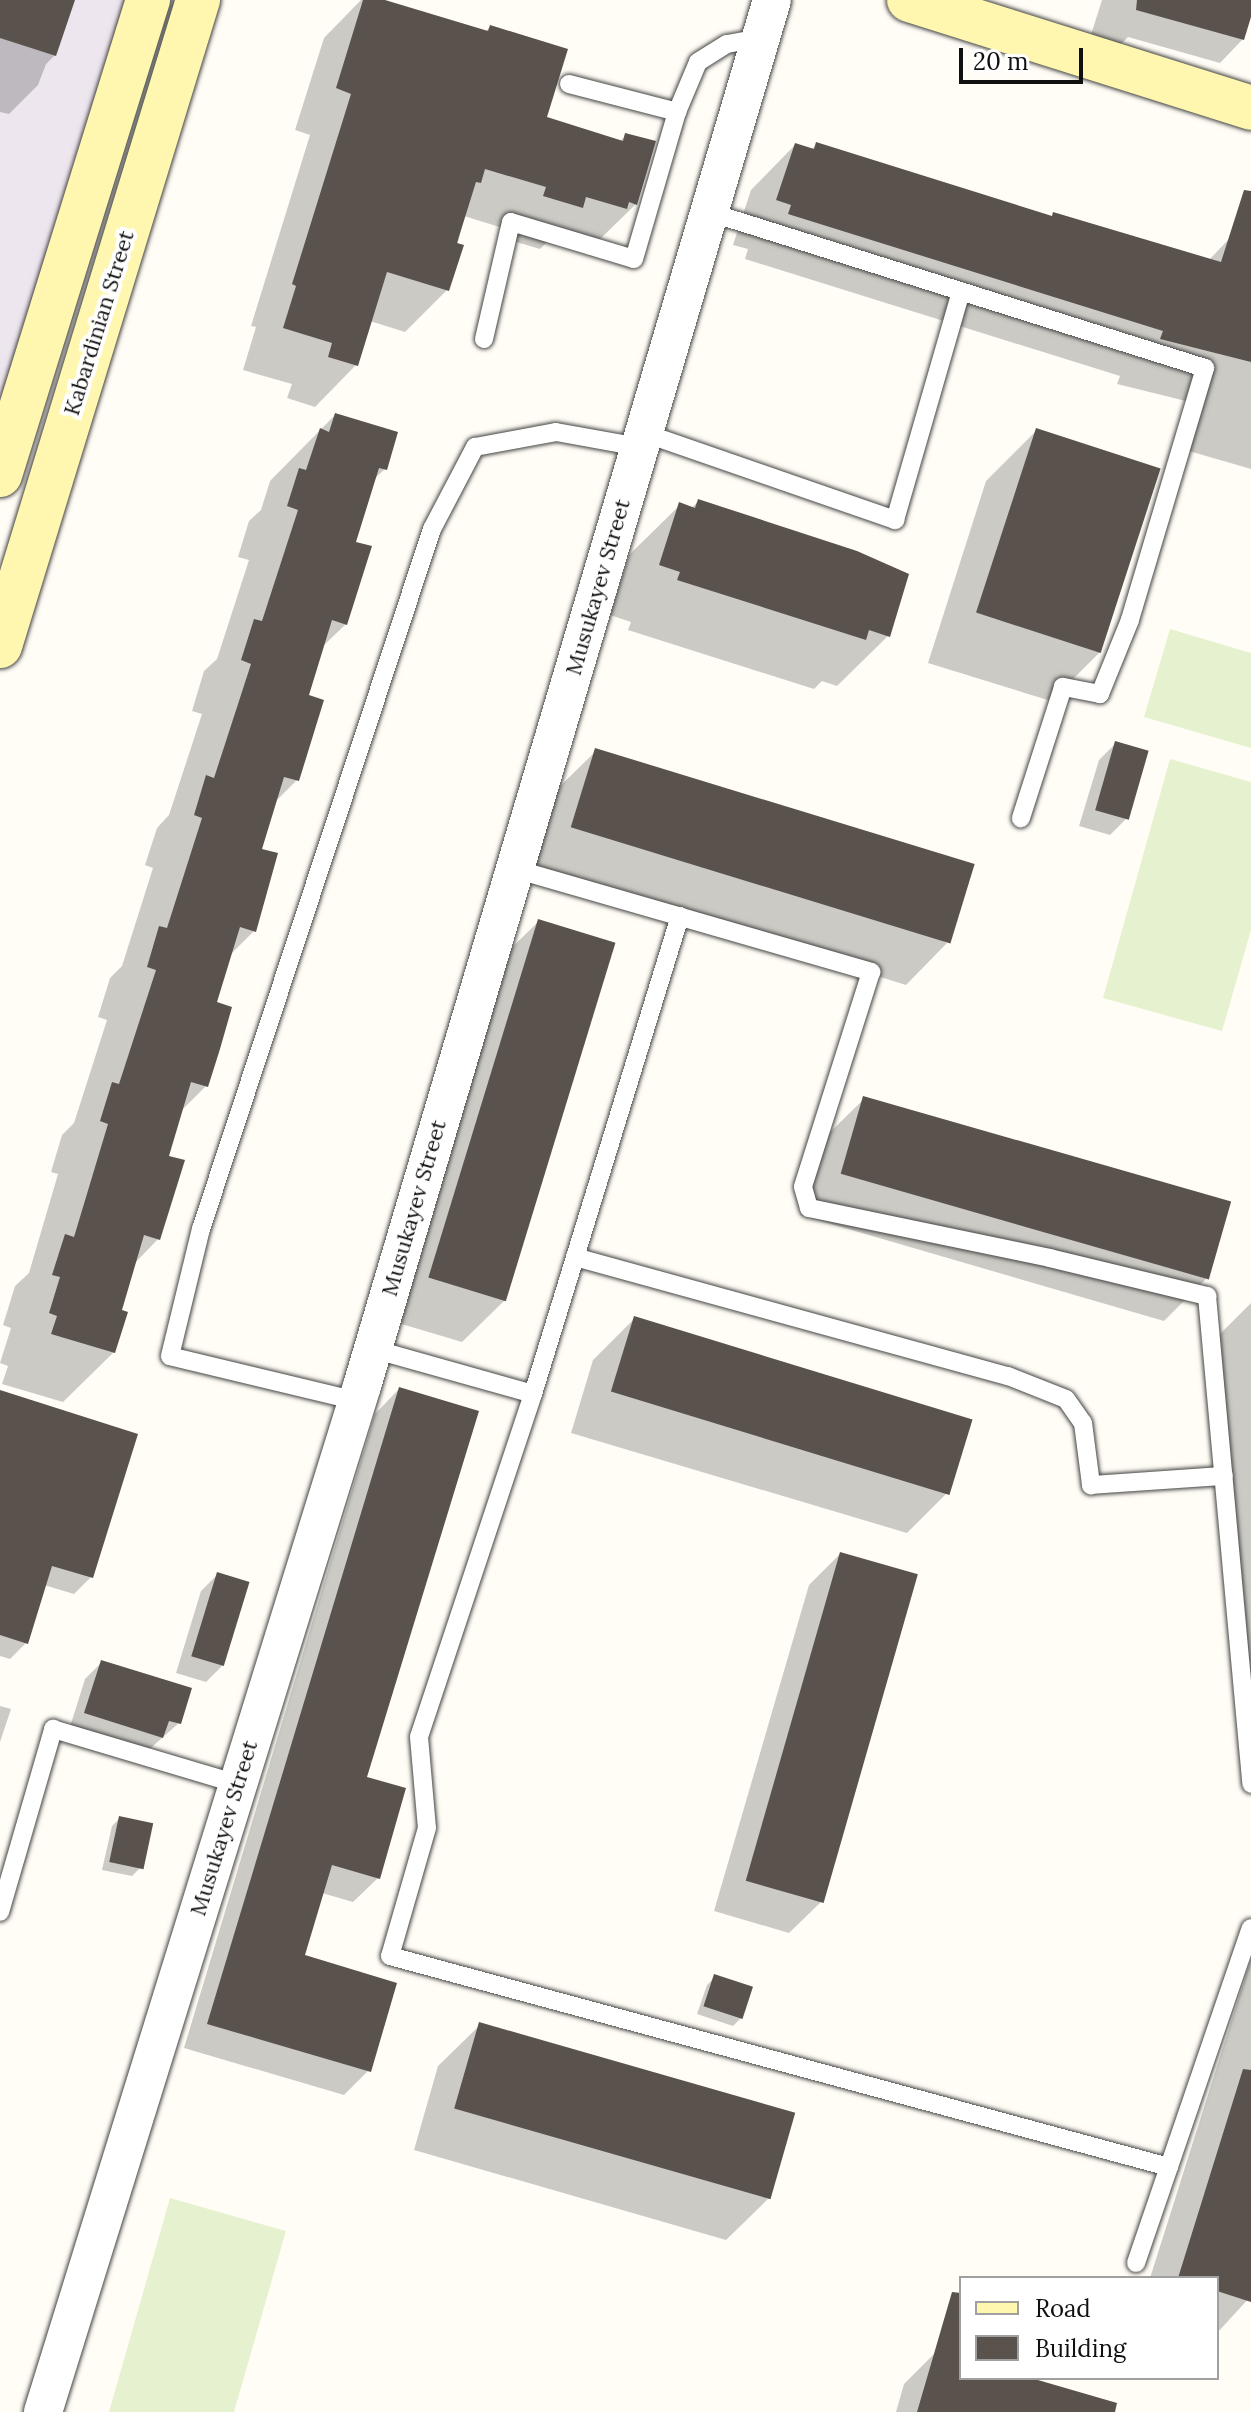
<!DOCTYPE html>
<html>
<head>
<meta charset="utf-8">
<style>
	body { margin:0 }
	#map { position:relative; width:1251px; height:2412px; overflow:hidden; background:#fffdf5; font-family:Lora,serif }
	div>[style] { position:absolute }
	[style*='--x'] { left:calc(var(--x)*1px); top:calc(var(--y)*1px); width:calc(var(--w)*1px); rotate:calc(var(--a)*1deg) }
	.industrial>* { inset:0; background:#eee6ef }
	.pitch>* { inset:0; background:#e6f2cf }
	.shadow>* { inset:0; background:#0003 }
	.building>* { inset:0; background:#5a524d; transform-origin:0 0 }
	.roads { filter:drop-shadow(0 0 2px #444) drop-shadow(0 0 2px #444) }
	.lane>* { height:18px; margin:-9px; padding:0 9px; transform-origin:9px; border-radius:9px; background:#fff }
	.street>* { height:38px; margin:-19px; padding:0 19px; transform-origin:19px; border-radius:19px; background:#fff }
	.secondary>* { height:44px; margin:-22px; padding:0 22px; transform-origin:22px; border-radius:22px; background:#fff6b0 }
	span { translate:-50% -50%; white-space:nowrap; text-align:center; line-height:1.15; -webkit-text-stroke:8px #fff; paint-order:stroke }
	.street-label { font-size:22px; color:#111 }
	.legend { position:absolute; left:959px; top:2276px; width:260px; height:104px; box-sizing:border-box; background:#fff; border:2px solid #a0a0a0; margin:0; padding:10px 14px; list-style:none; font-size:24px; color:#111 }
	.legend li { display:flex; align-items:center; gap:16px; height:40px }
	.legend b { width:40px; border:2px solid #a0a0a0 }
	.scale { position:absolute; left:959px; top:48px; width:124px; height:36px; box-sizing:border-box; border:4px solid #111; border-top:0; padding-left:10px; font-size:24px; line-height:28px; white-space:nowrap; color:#111; -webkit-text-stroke:6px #fff; paint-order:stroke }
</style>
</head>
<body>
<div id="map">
	<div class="industrial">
		<i style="clip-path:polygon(0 0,148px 0,0 475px)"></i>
	</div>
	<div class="pitch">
		<i style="clip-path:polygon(1170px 629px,1251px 653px,1251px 748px,1144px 717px)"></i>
		<i style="clip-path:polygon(1170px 759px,1251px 782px,1251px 930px,1222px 1031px,1103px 998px)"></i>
		<i style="clip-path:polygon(170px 2198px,286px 2231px,234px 2412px,109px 2412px)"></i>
	</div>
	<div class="shadow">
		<i style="clip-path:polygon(0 0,73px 0,55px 55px,46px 64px,38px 85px,9px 114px,0 112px)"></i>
		<i style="clip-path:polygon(361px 0,378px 0,485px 32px,490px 27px,544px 119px,619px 142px,626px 135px,636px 204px,594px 245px,549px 240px,540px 249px,503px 238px,506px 229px,464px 216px,447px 290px,405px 332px,370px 321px,356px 365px,315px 407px,287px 398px,292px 384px,243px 370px,256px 327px,251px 326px,310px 135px,295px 130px,324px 38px)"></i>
		<i style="clip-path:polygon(1102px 0,1251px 0,1251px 10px,1243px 39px,1220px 63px,1128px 37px,1118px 47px,1090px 38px)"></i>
		<i style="clip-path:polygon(817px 144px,1050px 218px,1209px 260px,1229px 239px,1251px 246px,1251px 469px,1182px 449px,1194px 403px,1117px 384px,1120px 376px,745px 259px,748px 249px,733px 245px,751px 190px,795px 145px,811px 150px)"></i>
		<i style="clip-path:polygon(335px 415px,385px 469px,373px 480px,354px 543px,346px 624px,321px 648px,307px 697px,297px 780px,274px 803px,260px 850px,254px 931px,229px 956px,214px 1004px,206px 1086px,180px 1112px,166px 1157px,158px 1239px,134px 1264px,119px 1311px,114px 1352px,63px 1402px,2px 1384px,8px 1366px,0 1363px,11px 1328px,3px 1325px,15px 1286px,29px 1273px,58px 1174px,51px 1172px,62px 1135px,74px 1123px,107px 1020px,98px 1017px,110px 978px,122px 966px,153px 868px,145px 865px,157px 828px,169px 815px,202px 714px,192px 711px,204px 671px,217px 659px,249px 560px,238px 557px,249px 521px,261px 510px,270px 481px)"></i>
		<i style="clip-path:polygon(1037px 430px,1101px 651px,1051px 701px,928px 663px,986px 481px)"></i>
		<i style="clip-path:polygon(699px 501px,888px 636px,837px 686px,822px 681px,814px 689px,628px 630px,631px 622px,610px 615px,629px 555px,680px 505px,691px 508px)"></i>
		<i style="clip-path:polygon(1116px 743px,1126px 819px,1110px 835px,1079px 826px,1099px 760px)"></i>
		<i style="clip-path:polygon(596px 751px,947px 943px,906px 985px,531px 868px,554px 792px)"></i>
		<i style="clip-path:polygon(538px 922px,504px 1301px,462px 1342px,388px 1320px,496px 963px)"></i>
		<i style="clip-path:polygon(864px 1099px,1206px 1279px,1164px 1321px,800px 1215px,822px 1140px)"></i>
		<i style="clip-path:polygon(1251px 1303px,1251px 1727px,1215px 1339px)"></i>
		<i style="clip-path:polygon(635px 1318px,948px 1492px,907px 1533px,571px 1433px,593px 1360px)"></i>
		<i style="clip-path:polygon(399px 1389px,364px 1778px,378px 1878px,353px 1902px,322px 1893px,303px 1956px,369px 2070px,344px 2095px,184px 2048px,375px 1414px)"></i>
		<i style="clip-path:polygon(0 1392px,91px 1577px,74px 1594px,44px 1585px,26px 1643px,10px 1659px,0 1656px)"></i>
		<i style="clip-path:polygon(840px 1554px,821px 1902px,789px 1933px,714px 1911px,809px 1585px)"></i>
		<i style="clip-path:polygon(218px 1574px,222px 1666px,206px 1682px,176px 1673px,201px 1591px)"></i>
		<i style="clip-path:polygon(101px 1663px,179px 1723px,145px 1753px,69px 1730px,85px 1679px)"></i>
		<i style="clip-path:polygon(0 1706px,11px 1709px,0 1742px)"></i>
		<i style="clip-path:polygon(120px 1818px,140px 1868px,132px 1876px,102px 1870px,112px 1826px)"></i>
		<i style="clip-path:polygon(1251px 1959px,1251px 2296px,1217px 2333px,1217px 2278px,1150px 2278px)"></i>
		<i style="clip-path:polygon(715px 1977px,741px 2018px,733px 2026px,697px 2014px,707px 1985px)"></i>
		<i style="clip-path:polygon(480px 2025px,768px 2199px,726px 2240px,414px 2150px,438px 2066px)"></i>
		<i style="clip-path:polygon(936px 2352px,961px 2360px,961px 2378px,1024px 2378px,1101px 2412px,896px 2412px,904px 2384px)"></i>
	</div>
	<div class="building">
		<i style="clip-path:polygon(0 0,75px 0,56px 56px,0 38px)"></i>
		<i style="clip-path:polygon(363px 0,385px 0,488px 31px,490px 25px,568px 49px,547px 117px,623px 141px,625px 133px,656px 141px,637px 205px,629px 202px,627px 209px,586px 197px,583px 208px,543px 196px,546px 187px,485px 169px,481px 183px,476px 182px,457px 243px,464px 245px,449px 291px,387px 272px,358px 366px,328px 357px,332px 343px,283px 328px,296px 286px,292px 284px,351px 94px,336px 88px)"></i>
		<i style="clip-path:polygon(1137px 0,1251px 0,1251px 17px,1244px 40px,1136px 10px)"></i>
		<i style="clip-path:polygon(816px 142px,1052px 216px,1053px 212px,1221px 262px,1244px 190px,1251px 191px,1251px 362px,1160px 339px,1163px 331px,788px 214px,791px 205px,776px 200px,795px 143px,814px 149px)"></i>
		<i style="clip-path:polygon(335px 413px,398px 432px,387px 470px,379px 468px,356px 542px,372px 546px,347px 625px,332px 620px,309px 695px,324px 700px,299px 781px,284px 777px,262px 849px,278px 853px,256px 932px,240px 927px,217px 1002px,232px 1007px,220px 1049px,208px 1087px,191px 1082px,169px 1156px,185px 1160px,160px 1240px,144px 1235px,122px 1310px,128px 1312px,115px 1353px,51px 1334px,57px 1316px,49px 1313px,60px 1277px,52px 1275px,65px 1234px,74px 1237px,108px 1124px,100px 1121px,112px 1082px,119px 1084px,156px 970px,147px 967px,159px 926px,167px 928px,202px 818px,194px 815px,206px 775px,214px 778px,251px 664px,241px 660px,254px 619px,262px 621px,298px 510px,287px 506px,299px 468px,306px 470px,320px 428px,329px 432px)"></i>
		<i style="left:1036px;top:428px;width:131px;height:194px;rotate:18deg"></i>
		<i style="clip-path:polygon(698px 499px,857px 551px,909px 574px,890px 637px,869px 630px,866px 640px,677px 580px,680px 572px,659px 565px,679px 502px,695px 508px)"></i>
		<i style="left:1115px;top:741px;width:35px;height:72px;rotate:16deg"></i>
		<i style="left:595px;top:748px;width:397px;height:83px;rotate:17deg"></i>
		<i style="left:538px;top:919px;width:81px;height:375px;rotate:17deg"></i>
		<i style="left:863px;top:1096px;width:383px;height:81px;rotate:16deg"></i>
		<i style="left:634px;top:1316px;width:354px;height:79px;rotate:17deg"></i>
		<i style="clip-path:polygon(399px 1387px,479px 1411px,367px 1777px,406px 1788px,380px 1879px,332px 1865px,305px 1955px,397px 1983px,371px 2072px,207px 2024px)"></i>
		<i style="clip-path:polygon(0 1390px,138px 1434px,93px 1578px,52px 1566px,28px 1644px,0 1635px)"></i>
		<i style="left:840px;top:1552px;width:81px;height:342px;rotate:16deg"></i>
		<i style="left:217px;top:1572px;width:34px;height:88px;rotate:17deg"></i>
		<i style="clip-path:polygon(101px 1660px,192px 1688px,181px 1724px,169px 1721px,163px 1738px,84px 1713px)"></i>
		<i style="left:119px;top:1816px;width:35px;height:47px;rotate:12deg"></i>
		<i style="left:714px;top:1974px;width:41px;height:34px;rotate:18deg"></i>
		<i style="left:479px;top:2022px;width:329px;height:90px;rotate:16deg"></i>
		<i style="clip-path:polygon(1243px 2069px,1251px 2070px,1251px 2302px,1217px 2291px,1217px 2278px,1178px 2278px)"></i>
		<i style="clip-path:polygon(952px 2292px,961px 2293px,961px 2378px,1031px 2378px,1117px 2403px,1115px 2412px,917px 2412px)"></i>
	</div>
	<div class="roads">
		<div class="lane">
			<i style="--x:569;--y:84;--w:112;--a:14.5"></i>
			<i style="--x:677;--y:112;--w:54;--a:-67.2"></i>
			<i style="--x:698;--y:62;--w:34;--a:-32"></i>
			<i style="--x:727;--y:44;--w:35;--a:-10"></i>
			<i style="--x:709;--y:212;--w:520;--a:17.46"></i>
			<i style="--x:1205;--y:368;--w:263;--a:106.6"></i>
			<i style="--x:1130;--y:620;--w:80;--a:112.1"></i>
			<i style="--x:1100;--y:694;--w:38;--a:-169"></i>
			<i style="--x:1063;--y:687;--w:138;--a:107.8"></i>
			<i style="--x:484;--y:339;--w:120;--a:-77"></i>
			<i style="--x:511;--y:222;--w:128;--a:16.7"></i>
			<i style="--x:634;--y:259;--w:153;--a:-73.7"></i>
			<i style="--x:644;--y:433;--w:266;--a:19.1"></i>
			<i style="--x:895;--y:520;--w:238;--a:-73.9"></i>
			<i style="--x:515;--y:869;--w:371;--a:16.1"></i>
			<i style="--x:871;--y:972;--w:225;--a:107.6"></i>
			<i style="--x:803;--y:1187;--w:22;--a:74"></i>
			<i style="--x:809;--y:1208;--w:246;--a:11.7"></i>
			<i style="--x:1050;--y:1258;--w:162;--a:13.6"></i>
			<i style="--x:1207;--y:1296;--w:490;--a:84.8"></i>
			<i style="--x:575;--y:1257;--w:449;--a:15.4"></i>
			<i style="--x:1008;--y:1376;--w:62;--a:21.6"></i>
			<i style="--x:1066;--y:1399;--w:29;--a:55"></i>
			<i style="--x:1083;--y:1423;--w:63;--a:82.6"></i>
			<i style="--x:1091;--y:1485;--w:133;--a:-3.9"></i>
			<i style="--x:373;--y:1349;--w:166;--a:15.7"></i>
			<i style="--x:533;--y:1394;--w:500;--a:-72.91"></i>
			<i style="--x:533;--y:1394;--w:361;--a:108.4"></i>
			<i style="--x:419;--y:1737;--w:91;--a:85"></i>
			<i style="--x:427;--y:1828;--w:133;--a:106.1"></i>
			<i style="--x:390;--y:1956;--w:807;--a:15.16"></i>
			<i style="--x:357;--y:1401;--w:192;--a:-166.5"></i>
			<i style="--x:170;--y:1356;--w:131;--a:-76.3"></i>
			<i style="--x:201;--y:1229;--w:737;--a:-71.74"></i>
			<i style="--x:432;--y:529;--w:93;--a:-62.3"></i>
			<i style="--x:475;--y:447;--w:82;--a:-10.5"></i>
			<i style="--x:556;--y:432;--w:84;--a:10.2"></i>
			<i style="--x:0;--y:1912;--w:191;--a:-73.8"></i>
			<i style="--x:53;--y:1729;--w:193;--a:16.6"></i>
			<i style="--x:1136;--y:2263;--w:354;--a:-71.1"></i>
		</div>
		<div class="street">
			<i style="--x:43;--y:2412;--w:1074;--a:-72.73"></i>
			<i style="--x:362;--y:1386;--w:1445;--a:-73.52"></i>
		</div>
		<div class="secondary">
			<i style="--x:909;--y:0;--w:359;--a:17.5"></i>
			<i style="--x:0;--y:475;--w:498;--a:-72.7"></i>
			<i style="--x:0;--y:646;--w:676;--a:-72.96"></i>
		</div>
	</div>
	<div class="street-label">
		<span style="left:99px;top:323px;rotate:-73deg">Kabardinian Street</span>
		<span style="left:598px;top:587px;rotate:-74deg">Musukayev Street</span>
		<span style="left:414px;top:1208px;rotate:-74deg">Musukayev Street</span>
		<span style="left:224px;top:1828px;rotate:-73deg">Musukayev Street</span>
	</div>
	<ul class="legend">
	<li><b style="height:10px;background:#fff6b0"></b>Road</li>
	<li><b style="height:22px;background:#5a524d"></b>Building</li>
	</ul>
	<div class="scale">20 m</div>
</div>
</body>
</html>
